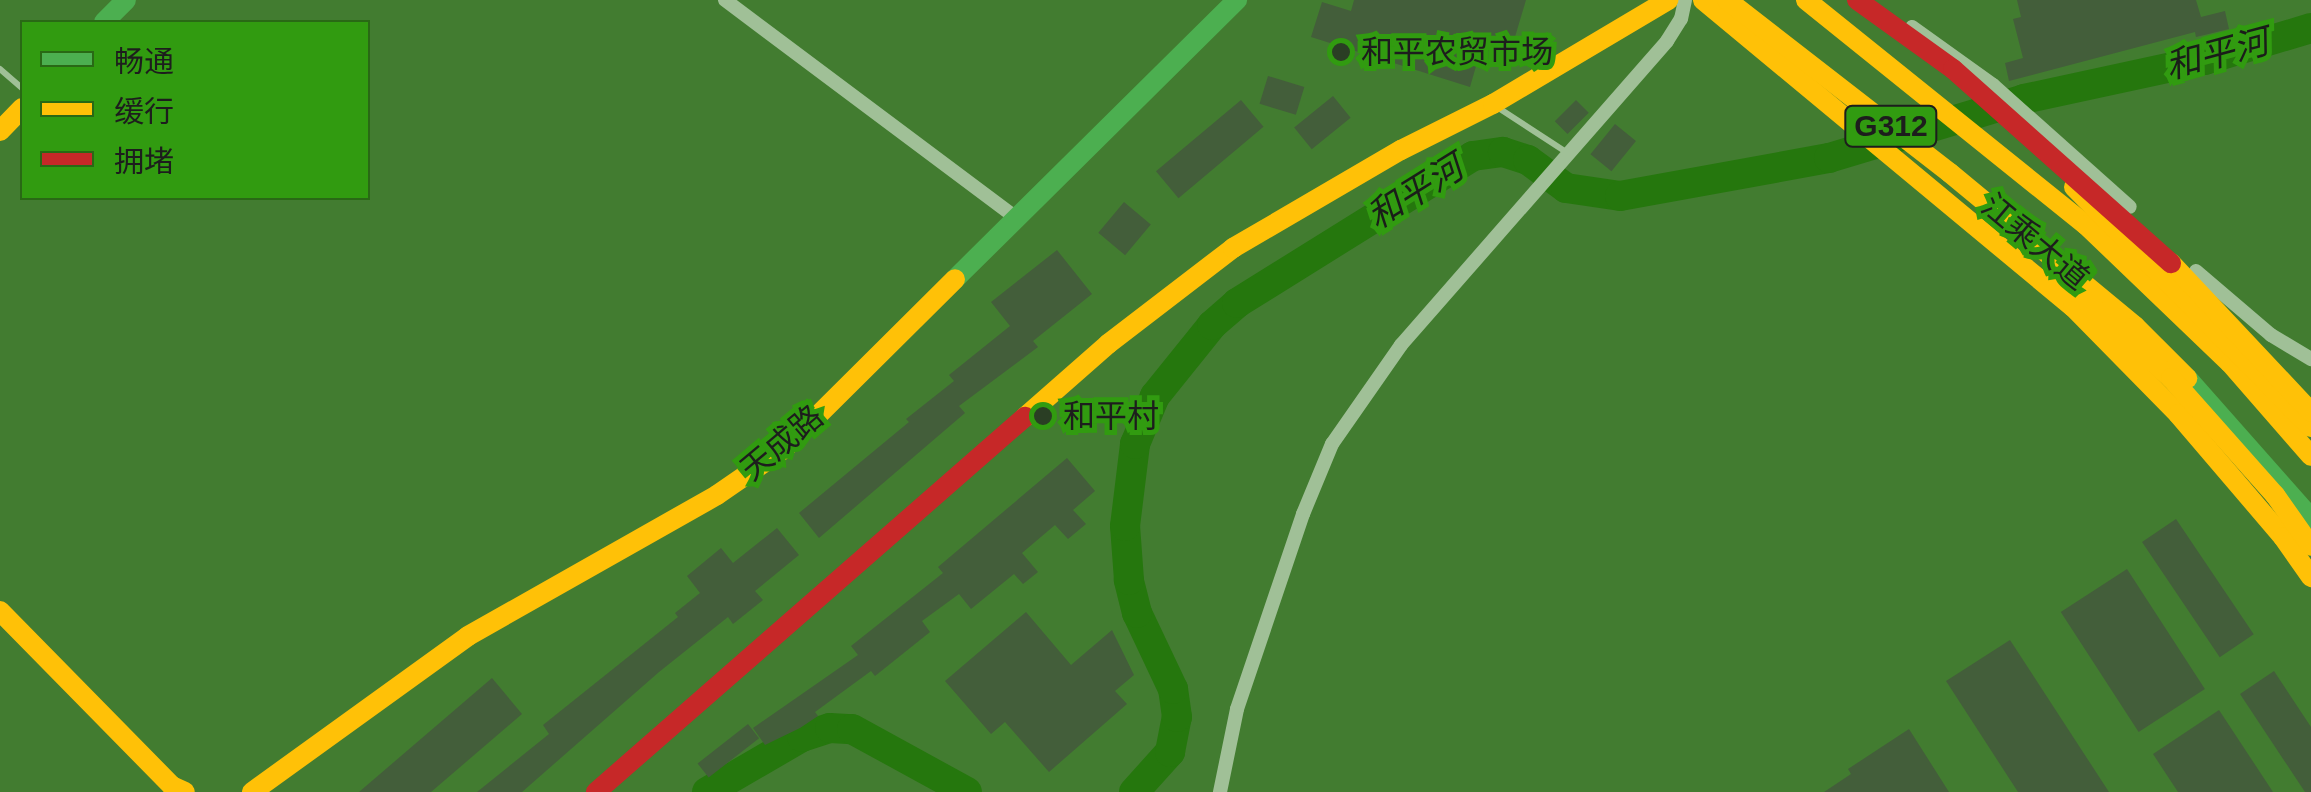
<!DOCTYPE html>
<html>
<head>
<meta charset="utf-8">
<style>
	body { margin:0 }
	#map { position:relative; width:2311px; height:792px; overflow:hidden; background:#427c30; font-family:Helvetica,"Noto Sans SC",sans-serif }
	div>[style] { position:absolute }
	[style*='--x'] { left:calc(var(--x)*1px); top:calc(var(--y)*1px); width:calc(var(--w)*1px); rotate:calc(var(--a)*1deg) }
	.river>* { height:30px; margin:-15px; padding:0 15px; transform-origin:15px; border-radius:15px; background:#25770d }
	.building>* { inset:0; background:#435e3a; transform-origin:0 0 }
	.lane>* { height:6px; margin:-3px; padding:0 3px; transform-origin:3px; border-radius:3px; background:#a0c097 }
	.street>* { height:14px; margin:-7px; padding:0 7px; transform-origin:7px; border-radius:7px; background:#a0c097 }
	.fast>* { height:20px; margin:-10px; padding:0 10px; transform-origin:10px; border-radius:10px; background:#4caf50 }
	.slow>* { height:20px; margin:-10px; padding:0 10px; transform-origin:10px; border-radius:10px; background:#ffc107 }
	.jam>* { height:20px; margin:-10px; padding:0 10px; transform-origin:10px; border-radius:10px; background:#c62828 }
	.dots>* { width:28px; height:28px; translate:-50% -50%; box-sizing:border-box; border:5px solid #319b10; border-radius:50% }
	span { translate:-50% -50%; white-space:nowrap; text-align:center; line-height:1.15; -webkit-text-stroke:10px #319b10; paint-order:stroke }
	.shield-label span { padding:2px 8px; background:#319b10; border:2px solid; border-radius:8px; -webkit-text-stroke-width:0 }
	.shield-label { font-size:30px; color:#1d1d1d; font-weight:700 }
	.poi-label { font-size:32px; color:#1d1d1d }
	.left { translate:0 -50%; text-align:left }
	.street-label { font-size:32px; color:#1d1d1d }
	.water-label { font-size:35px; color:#1a1d19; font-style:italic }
	.legend { position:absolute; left:20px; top:20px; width:350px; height:180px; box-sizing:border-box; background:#319b10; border:2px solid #296915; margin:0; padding:12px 18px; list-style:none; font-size:30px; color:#1d1d1d }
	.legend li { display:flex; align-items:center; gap:20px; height:50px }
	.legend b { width:50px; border:2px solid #296915 }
</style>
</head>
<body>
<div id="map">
	<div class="river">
		<i style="--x:707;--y:792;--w:110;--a:-30.1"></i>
		<i style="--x:802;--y:737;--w:29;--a:-18"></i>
		<i style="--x:830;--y:728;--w:22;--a:3"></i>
		<i style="--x:852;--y:729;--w:131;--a:28.7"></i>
		<i style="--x:1134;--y:792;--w:54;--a:-48"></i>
		<i style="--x:1170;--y:752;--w:36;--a:-79"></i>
		<i style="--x:1177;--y:717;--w:28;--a:-98"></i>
		<i style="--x:1173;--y:689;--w:84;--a:-115.3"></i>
		<i style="--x:1137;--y:613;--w:34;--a:-104"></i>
		<i style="--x:1129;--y:580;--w:54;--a:-94.2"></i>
		<i style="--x:1125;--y:526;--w:83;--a:-83"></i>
		<i style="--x:1135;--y:444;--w:52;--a:-67.4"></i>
		<i style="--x:1155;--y:396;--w:91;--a:-51.2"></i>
		<i style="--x:1212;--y:325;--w:33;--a:-41"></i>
		<i style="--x:1237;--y:303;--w:278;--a:-31.9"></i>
		<i style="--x:1473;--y:156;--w:30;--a:-8"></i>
		<i style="--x:1503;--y:152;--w:26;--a:18"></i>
		<i style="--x:1528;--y:160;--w:47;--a:36.4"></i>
		<i style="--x:1566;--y:188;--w:55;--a:8.4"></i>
		<i style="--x:1620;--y:196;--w:212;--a:-10.3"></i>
		<i style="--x:1829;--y:158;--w:204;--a:-16.8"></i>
		<i style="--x:2024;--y:99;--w:185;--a:-12.2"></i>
		<i style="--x:2205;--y:60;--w:111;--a:-16.8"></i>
	</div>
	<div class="building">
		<i style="clip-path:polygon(1354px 0,1526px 0,1509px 57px,1481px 49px,1470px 87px,1311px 37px,1322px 2px,1351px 11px)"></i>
		<i style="clip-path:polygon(2017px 0,2196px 0,2201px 17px,2225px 11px,2229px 29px,2196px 37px,2195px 32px,2009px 81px,2005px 63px,2023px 58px,2013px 19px,2021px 17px)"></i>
		<i style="left:1268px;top:76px;width:38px;height:29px;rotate:17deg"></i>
		<i style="left:1333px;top:96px;width:28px;height:50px;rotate:51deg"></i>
		<i style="left:1241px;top:100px;width:35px;height:111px;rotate:50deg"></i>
		<i style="left:1576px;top:100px;width:18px;height:30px;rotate:45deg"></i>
		<i style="left:1615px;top:124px;width:27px;height:39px;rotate:39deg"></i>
		<i style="left:1124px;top:202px;width:35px;height:40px;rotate:40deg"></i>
		<i style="clip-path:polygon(1057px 250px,1092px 294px,1033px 341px,1038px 347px,959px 406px,965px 413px,819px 538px,799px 513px,909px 422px,906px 419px,954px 381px,949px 375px,1010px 326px,991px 302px)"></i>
		<i style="clip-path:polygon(1067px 458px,1095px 491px,1073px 510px,1086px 524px,1068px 539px,1055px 525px,1022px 553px,1038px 572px,1023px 584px,1014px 574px,971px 609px,959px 594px,922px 621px,930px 632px,875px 676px,871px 671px,815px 712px,818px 716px,800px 728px,765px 745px,753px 728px,858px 655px,851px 646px,943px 573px,938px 567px)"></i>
		<i style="left:2176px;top:519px;width:139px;height:41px;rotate:56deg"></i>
		<i style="clip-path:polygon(777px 528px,799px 555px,755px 591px,763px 600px,733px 624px,728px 617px,659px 672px,522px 792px,477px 792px,549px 734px,543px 725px,678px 617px,675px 613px,700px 593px,687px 576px,721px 548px,733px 563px)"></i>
		<i style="left:2127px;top:569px;width:143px;height:79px;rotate:57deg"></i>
		<i style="clip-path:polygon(1026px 612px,1071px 665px,1112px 630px,1134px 675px,1115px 691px,1127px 704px,1049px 772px,1005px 722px,991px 734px,945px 681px)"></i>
		<i style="clip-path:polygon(2010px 640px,2109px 792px,2018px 792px,1946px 681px)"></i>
		<i style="clip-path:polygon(2274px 671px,2311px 727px,2311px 792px,2305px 792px,2240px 694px)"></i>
		<i style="clip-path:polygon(492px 678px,522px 714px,431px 792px,359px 792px)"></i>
		<i style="clip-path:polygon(2219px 710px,2273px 792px,2178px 792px,2153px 754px)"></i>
		<i style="left:748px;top:724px;width:18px;height:64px;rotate:52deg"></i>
		<i style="clip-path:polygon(1909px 729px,1949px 792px,1824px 792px,1851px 774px,1848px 769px)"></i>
	</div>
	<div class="lane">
		<i style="--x:0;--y:69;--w:29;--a:41"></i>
		<i style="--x:1497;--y:107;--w:82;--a:33.1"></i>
	</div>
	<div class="street">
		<i style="--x:725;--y:0;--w:362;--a:36.8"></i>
		<i style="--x:1912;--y:27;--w:100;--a:35.6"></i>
		<i style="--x:1993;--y:85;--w:183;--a:41.7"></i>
		<i style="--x:2196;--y:271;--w:99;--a:40.5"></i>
		<i style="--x:2271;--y:335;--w:47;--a:31"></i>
		<i style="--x:1220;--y:792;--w:85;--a:-78.4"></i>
		<i style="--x:1237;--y:709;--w:206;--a:-71.3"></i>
		<i style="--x:1303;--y:514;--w:76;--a:-67.5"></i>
		<i style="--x:1332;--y:444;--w:121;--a:-55.1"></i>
		<i style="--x:1401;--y:345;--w:404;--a:-48.8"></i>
		<i style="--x:1667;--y:41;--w:26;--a:-58"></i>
		<i style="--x:1681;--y:19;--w:19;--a:-78"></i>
	</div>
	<div class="fast">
		<i style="--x:104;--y:22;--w:31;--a:-45"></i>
		<i style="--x:955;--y:279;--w:397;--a:-44.7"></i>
		<i style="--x:2187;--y:378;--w:187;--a:48.5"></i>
	</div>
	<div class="slow">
		<i style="--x:1703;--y:0;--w:481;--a:39.7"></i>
		<i style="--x:2073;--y:307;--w:150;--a:45.5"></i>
		<i style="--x:2178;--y:414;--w:162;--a:49.5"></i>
		<i style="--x:2283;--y:537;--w:49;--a:55"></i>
		<i style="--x:1727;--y:0;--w:282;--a:37.8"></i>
		<i style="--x:1950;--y:173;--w:240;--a:39.6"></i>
		<i style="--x:2135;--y:326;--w:74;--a:45"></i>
		<i style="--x:1806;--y:0;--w:359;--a:38.8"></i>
		<i style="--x:2086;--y:225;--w:199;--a:43.8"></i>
		<i style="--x:2230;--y:363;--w:123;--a:48.9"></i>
		<i style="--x:0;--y:131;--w:32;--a:-46"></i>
		<i style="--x:2074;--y:187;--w:337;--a:45.4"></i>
		<i style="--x:2171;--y:263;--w:204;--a:46.8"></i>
		<i style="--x:2065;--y:282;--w:143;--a:42.2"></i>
		<i style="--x:2171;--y:378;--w:157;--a:48.4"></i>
		<i style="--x:2275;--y:495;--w:62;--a:54.8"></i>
		<i style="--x:1025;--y:417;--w:111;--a:-41.3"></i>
		<i style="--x:1108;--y:344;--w:158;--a:-37.5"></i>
		<i style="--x:1233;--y:248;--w:194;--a:-30.3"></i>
		<i style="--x:1401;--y:150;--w:103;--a:-26.6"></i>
		<i style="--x:1493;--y:104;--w:204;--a:-30.7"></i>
		<i style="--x:0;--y:611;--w:245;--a:45.5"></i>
		<i style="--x:172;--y:786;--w:14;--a:25"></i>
		<i style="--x:252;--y:792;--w:266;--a:-35.8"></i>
		<i style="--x:468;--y:636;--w:286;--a:-29.5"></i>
		<i style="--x:717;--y:495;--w:81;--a:-34.5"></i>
		<i style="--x:784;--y:449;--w:241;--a:-44.8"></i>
	</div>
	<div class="jam">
		<i style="--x:1857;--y:0;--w:118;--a:35.7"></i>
		<i style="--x:1953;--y:69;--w:292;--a:41.7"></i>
		<i style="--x:596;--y:792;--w:570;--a:-41.16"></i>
	</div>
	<div class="dots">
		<i style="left:1341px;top:52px;background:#2a3e24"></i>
		<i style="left:1043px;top:416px;background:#2a3e24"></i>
	</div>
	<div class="shield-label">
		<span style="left:1891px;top:126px">G312</span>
	</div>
	<div class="poi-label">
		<span class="left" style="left:1361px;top:52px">和平农贸市场</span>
		<span class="left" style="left:1063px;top:416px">和平村</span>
	</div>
	<div class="street-label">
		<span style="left:2035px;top:242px;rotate:40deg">江乘大道</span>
		<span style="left:782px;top:443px;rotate:-40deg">天成路</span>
	</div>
	<div class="water-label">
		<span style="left:2217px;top:54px;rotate:-15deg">和平河</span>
		<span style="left:1415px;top:192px;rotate:-32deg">和平河</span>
	</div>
	<ul class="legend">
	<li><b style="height:12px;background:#4caf50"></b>畅通</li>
	<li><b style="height:12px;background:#ffc107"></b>缓行</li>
	<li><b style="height:12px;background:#c62828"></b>拥堵</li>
	</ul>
</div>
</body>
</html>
